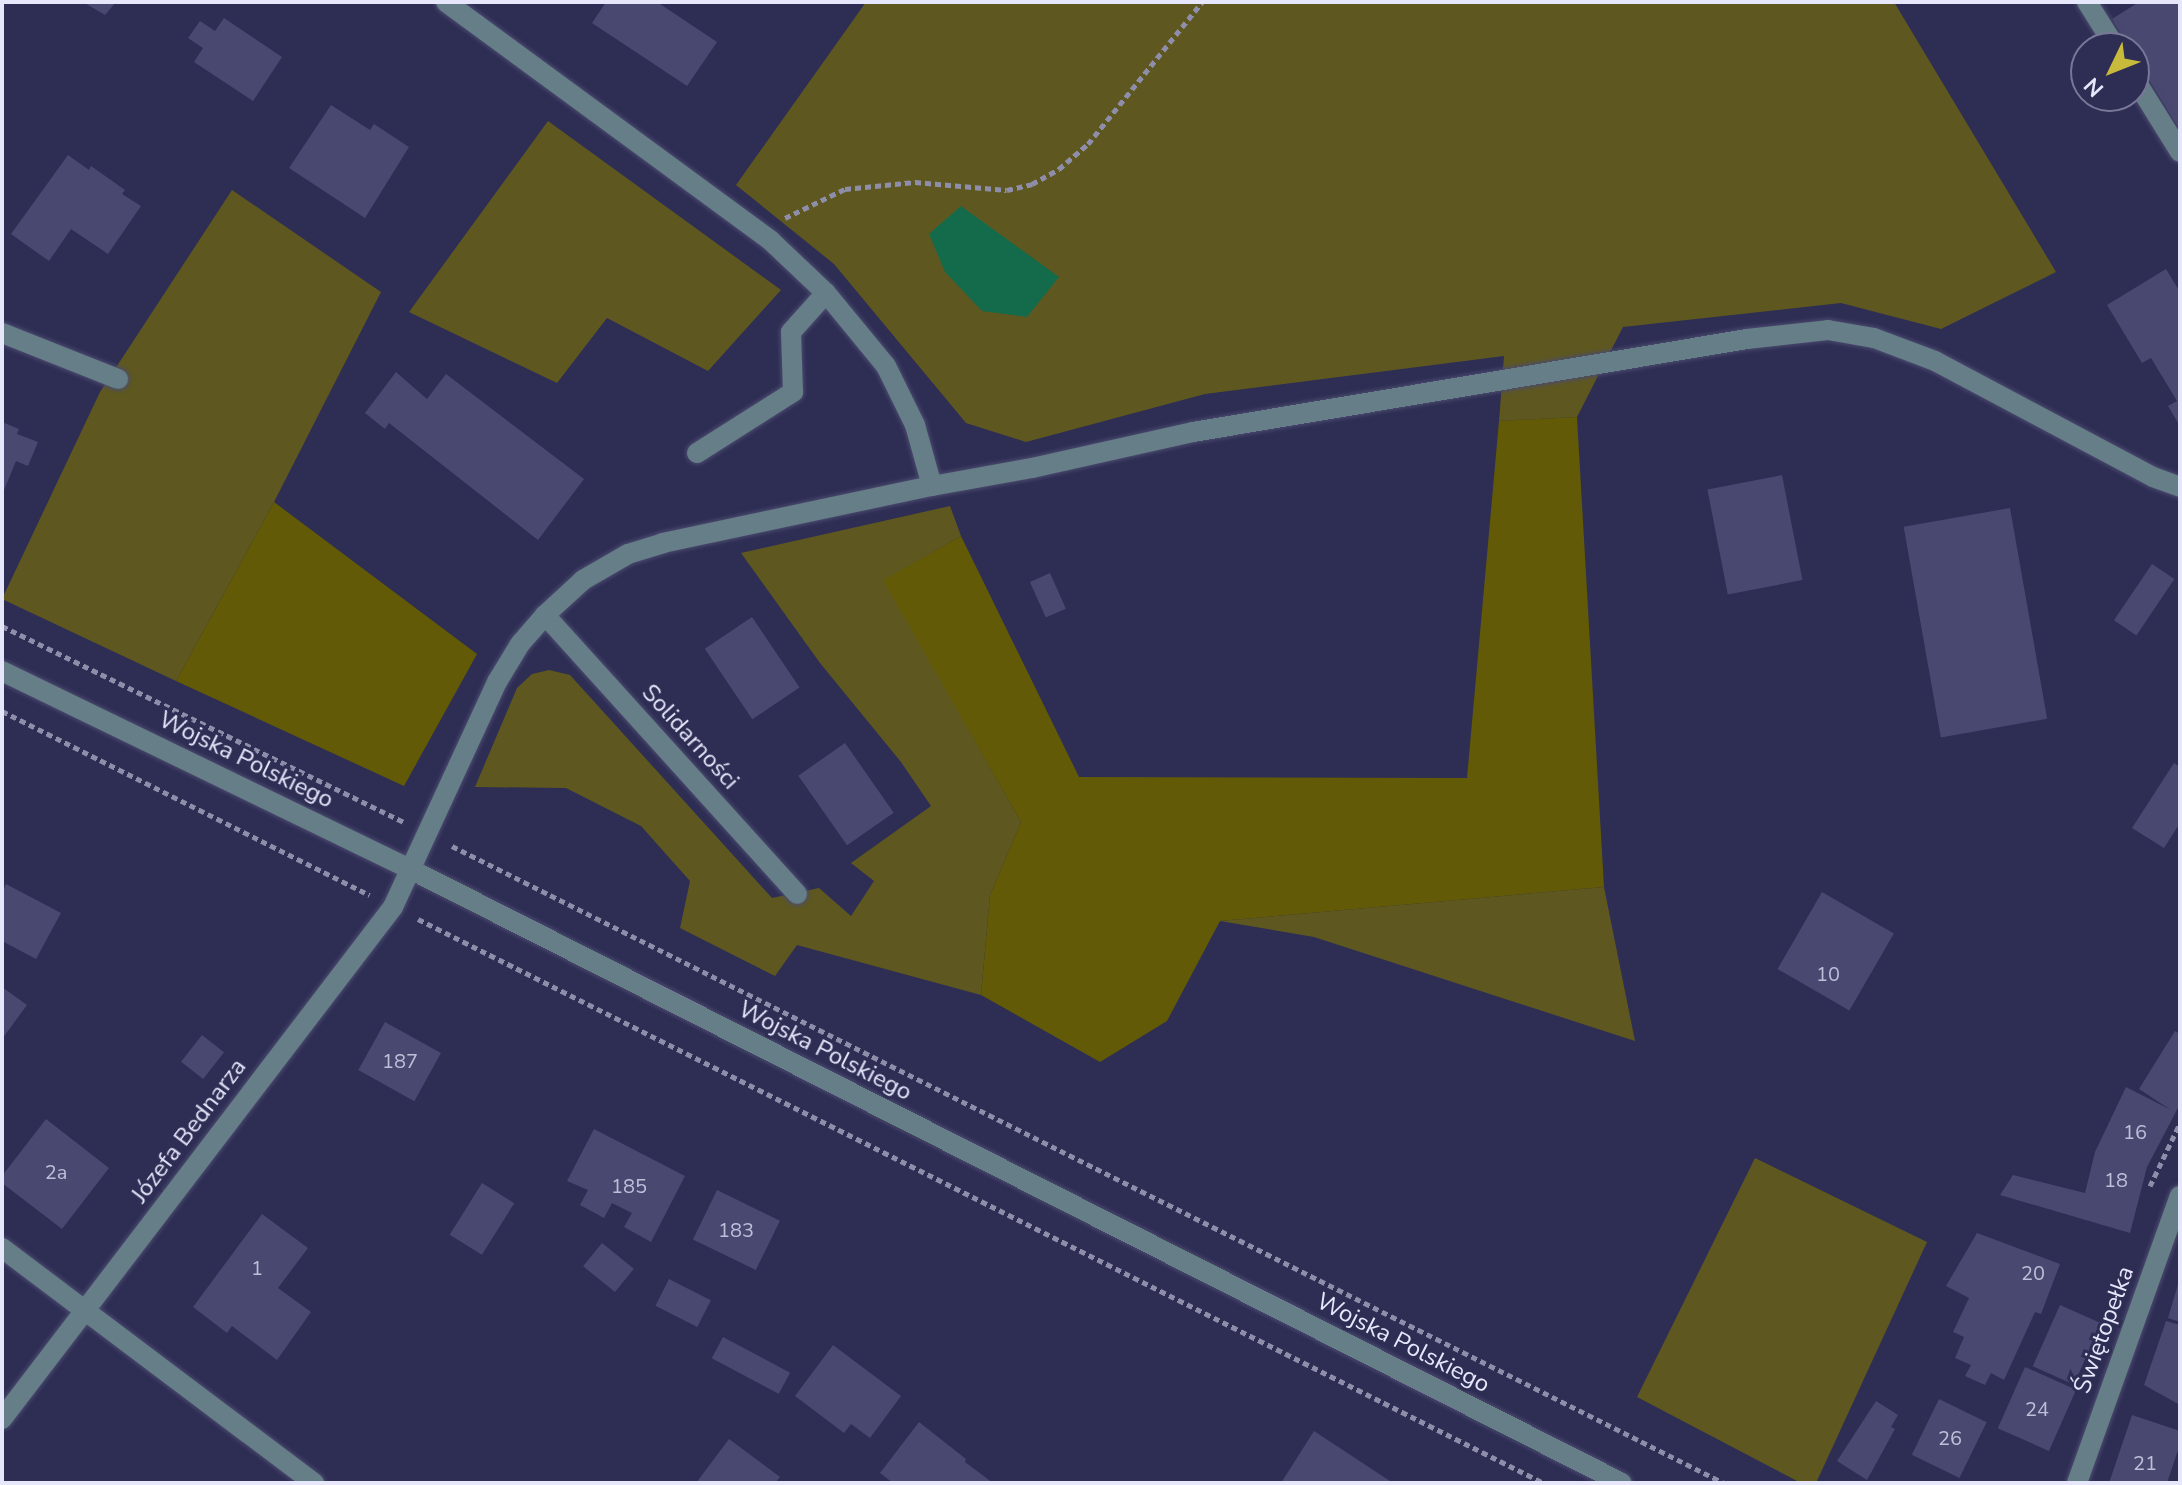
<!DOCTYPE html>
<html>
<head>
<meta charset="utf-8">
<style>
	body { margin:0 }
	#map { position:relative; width:2182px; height:1485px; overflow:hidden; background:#2e2d54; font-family:"Nunito Sans",sans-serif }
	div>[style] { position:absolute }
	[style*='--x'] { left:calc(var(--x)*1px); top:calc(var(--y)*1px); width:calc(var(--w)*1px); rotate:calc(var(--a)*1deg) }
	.green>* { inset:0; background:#5e5820 }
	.forest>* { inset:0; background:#625a06 }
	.water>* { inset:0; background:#146b4c }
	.building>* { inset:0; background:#484871; transform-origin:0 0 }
	.path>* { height:5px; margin-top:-2.5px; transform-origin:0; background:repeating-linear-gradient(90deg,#8e8eab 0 6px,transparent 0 10px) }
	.roads { filter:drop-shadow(0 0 2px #4b4b6f) drop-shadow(0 0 2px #4b4b6f) }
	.minor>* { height:20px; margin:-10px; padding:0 10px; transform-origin:10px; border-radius:10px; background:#667e87 }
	span { translate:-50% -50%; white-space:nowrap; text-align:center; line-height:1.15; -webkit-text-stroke:6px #2e2d54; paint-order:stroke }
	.number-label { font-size:20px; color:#bebfd8 }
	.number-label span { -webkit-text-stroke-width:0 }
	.street-label { font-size:24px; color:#e6e7fb }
	.frame { position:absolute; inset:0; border:4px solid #e6e7fb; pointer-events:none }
	.north { position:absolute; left:2070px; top:32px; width:80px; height:80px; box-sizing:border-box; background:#2e2d54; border:2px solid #787797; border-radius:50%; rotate:227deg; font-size:22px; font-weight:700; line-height:32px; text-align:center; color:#e6e7fb }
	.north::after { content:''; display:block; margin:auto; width:28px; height:36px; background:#c8bb3b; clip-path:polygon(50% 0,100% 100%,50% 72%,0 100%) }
</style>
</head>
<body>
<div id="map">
	<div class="green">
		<i style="clip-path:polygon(866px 2px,1894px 2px,2056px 272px,1941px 329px,1841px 303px,1623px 327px,1577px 417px,1499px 421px,1504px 356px,1205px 394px,1026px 442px,966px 423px,834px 264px,736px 185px)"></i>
		<i style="clip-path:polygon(548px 121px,781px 290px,708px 371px,607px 318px,557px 383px,409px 312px)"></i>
		<i style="clip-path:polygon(232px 190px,381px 292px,274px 502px,176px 681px,2px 599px,100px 392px)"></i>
		<i style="clip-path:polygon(950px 506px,961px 536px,884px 580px,1021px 822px,990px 895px,981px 995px,797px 945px,775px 976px,680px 928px,690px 881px,641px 826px,566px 788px,475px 787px,517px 688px,532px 674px,549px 670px,570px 675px,772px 898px,819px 888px,851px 916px,874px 881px,851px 863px,931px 806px,901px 762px,820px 663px,741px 553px)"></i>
		<i style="clip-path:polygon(1604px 887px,1635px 1041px,1314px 937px,1220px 921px)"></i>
		<i style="clip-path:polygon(1755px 1158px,1927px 1242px,1816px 1483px,1801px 1483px,1637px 1397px)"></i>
	</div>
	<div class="forest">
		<i style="clip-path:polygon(1577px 417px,1604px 887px,1220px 921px,1167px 1021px,1100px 1062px,981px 995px,990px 895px,1021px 822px,883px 580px,961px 536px,1079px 777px,1467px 778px,1499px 421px)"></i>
		<i style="clip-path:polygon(274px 502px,477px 654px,404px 786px,176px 681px)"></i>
	</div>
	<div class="water">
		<i style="clip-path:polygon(961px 206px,1059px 277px,1027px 317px,982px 311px,945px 272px,929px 234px)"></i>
	</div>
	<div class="building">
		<i style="clip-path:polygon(83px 2px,116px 2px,105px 15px)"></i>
		<i style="clip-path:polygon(606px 2px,657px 2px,717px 42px,687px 86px,592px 23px)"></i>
		<i style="clip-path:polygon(2139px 2px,2180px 2px,2180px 130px,2134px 55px,2134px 48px,2130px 48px,2112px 19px)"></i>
		<i style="clip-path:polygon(224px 18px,282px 57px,253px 101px,194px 62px,203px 48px,188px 38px,200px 21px,215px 31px)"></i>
		<i style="clip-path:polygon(331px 105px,370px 130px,374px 124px,409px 147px,365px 218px,289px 168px)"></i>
		<i style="clip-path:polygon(68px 155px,89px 170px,91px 166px,125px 190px,122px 194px,141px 206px,108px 254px,71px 229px,49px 261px,11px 234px)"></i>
		<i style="clip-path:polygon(2166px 269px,2180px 292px,2180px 426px,2168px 406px,2177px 401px,2151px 358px,2142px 363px,2107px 305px)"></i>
		<i style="clip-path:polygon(396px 372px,427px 399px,446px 374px,584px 479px,538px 540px,389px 423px,385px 429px,365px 413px)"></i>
		<i style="clip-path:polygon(2px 422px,19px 429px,17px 434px,38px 442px,28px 466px,16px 461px,2px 495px)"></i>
		<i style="left:1782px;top:475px;width:107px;height:76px;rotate:79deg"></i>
		<i style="left:2010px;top:508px;width:214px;height:108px;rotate:80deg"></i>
		<i style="left:2152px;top:564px;width:27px;height:68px;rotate:34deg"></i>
		<i style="left:1050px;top:573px;width:39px;height:22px;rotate:66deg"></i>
		<i style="left:752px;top:617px;width:85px;height:57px;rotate:56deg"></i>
		<i style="left:845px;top:743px;width:85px;height:57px;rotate:55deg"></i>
		<i style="clip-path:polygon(2174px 763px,2180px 767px,2180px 823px,2164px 848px,2132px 828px)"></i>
		<i style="clip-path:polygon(6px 884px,61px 913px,36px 959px,2px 941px,2px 892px)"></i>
		<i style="left:1822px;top:892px;width:83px;height:89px;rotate:30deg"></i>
		<i style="clip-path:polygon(2px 987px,27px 1005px,2px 1039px)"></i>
		<i style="left:385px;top:1022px;width:64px;height:55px;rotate:29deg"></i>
		<i style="clip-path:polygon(2175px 1031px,2180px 1034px,2180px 1104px,2147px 1167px,2130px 1233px,2000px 1195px,2013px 1175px,2085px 1193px,2095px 1152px,2126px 1087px,2171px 1110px,2139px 1089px)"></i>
		<i style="left:202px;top:1035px;width:28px;height:34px;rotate:38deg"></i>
		<i style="clip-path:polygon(46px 1119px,109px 1168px,62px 1229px,2px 1183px,2px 1176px)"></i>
		<i style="clip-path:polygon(594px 1129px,685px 1176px,651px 1242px,624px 1227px,632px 1213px,612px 1203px,604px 1218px,580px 1205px,588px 1190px,567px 1181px)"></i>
		<i style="left:482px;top:1183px;width:38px;height:61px;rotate:32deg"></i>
		<i style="left:717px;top:1190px;width:70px;height:55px;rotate:26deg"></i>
		<i style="clip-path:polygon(262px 1214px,308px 1248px,278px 1288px,311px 1312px,277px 1360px,232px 1326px,227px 1333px,193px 1307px)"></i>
		<i style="clip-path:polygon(1977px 1233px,2060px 1264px,2041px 1314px,2035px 1312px,2004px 1380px,1991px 1373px,1985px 1385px,1965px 1376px,1971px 1365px,1955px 1358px,1964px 1337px,1953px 1332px,1969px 1298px,1946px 1286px)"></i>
		<i style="left:602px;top:1243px;width:41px;height:30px;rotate:39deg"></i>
		<i style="left:669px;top:1279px;width:47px;height:30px;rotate:27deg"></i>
		<i style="clip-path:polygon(2179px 1281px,2180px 1281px,2180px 1322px,2168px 1318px)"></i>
		<i style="left:2060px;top:1305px;width:45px;height:67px;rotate:24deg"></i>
		<i style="clip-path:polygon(2166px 1321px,2180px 1325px,2180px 1405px,2144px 1385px)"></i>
		<i style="left:723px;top:1337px;width:76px;height:24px;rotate:28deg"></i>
		<i style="clip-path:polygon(833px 1345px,901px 1396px,870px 1438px,851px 1424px,844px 1433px,795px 1396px)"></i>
		<i style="left:2025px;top:1367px;width:56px;height:67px;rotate:24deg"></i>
		<i style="left:1939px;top:1399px;width:53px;height:62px;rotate:26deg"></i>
		<i style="clip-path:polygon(1876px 1401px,1898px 1415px,1891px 1427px,1895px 1429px,1867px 1480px,1837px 1461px)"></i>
		<i style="clip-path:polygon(2132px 1415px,2180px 1431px,2180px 1444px,2167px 1483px,2109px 1483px)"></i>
		<i style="clip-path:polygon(919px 1422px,966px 1459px,965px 1462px,993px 1483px,893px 1483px,880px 1473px)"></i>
		<i style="clip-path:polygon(1314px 1431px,1393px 1483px,1281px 1483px)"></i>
		<i style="clip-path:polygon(729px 1439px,780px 1477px,775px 1483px,696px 1483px)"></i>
	</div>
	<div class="path">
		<i style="--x:785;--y:218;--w:67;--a:-25.8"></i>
		<i style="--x:845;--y:189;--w:70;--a:-5.7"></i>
		<i style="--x:915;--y:182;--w:92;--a:5"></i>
		<i style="--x:1007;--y:190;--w:26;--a:-13"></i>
		<i style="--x:1032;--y:184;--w:31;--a:-29"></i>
		<i style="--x:1059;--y:169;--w:38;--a:-41"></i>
		<i style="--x:1088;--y:144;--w:182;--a:-51.2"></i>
		<i style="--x:2;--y:626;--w:447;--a:26"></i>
		<i style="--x:2;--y:711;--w:411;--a:26.6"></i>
		<i style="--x:452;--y:846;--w:1423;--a:26.6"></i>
		<i style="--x:418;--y:919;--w:1259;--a:26.61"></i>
		<i style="--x:2150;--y:1186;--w:70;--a:-64.5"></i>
	</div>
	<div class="roads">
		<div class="minor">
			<i style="--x:446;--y:2;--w:402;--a:36.3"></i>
			<i style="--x:770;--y:240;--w:77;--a:43.4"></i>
			<i style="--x:826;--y:293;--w:94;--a:50.6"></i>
			<i style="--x:886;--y:366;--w:66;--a:63.8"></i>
			<i style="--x:915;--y:425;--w:63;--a:74.4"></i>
			<i style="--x:932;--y:486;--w:102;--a:-10.2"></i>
			<i style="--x:1032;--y:468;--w:165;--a:-12.6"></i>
			<i style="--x:1193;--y:432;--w:562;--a:-9.53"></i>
			<i style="--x:1747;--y:339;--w:81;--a:-6.3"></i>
			<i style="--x:1828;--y:330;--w:47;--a:9.9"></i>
			<i style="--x:1874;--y:338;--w:65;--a:20.7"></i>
			<i style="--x:1935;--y:361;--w:247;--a:28"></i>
			<i style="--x:2153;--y:477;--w:29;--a:20"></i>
			<i style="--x:2087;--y:2;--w:54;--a:57.8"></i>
			<i style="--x:2134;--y:78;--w:87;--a:58.1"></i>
			<i style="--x:2;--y:333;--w:125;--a:21.6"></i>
			<i style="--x:697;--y:453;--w:114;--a:-32.4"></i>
			<i style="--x:793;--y:392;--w:60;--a:-91.9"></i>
			<i style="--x:791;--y:332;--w:52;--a:-48.1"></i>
			<i style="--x:545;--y:615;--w:376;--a:47.9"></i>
			<i style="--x:2;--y:671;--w:456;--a:25.9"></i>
			<i style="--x:412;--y:870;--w:1356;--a:26.87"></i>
			<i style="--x:2;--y:1248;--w:391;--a:37"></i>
			<i style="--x:2;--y:1419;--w:644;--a:-52.63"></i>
			<i style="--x:393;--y:907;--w:248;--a:-65.2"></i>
			<i style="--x:497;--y:682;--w:44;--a:-58.8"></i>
			<i style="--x:520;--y:644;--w:38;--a:-49"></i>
			<i style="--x:545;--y:615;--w:52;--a:-42.6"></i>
			<i style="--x:583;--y:580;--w:52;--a:-30"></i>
			<i style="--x:628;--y:554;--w:37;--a:-17"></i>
			<i style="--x:663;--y:543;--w:275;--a:-12"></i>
			<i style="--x:2077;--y:1483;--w:305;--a:-70.3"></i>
		</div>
	</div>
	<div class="number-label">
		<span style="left:1828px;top:974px">10</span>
		<span style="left:400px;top:1061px">187</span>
		<span style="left:2135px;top:1132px">16</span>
		<span style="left:56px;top:1172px">2a</span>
		<span style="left:2116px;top:1180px">18</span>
		<span style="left:629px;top:1186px">185</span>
		<span style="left:736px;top:1230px">183</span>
		<span style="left:257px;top:1268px">1</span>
		<span style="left:2033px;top:1273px">20</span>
		<span style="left:2037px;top:1409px">24</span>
		<span style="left:1950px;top:1438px">26</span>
		<span style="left:2145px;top:1463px">21</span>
	</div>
	<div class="street-label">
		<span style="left:690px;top:737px;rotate:48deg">Solidarności</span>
		<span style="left:246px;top:760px;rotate:26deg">Wojska Polskiego</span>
		<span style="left:825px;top:1051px;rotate:27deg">Wojska Polskiego</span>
		<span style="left:189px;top:1131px;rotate:-53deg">Józefa Bednarza</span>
		<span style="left:2104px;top:1330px;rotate:-70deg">Świętopełka</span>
		<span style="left:1403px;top:1343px;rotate:27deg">Wojska Polskiego</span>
	</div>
	<div class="frame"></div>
	<div class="north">N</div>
</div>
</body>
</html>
